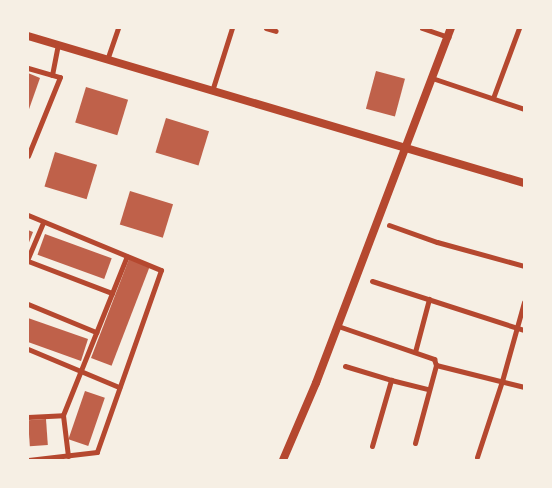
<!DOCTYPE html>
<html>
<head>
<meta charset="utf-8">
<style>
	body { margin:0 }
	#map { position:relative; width:552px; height:488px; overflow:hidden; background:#f6efe4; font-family:Manrope,sans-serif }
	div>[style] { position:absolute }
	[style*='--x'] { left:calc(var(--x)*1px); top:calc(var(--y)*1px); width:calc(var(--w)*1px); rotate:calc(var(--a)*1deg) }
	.building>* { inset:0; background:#bf614a; transform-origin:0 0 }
	.minor>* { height:5px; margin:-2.5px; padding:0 2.5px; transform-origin:2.5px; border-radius:2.5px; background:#b5482f }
	.tertiary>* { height:8px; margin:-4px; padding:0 4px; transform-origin:4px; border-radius:4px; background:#b5482f }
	span { translate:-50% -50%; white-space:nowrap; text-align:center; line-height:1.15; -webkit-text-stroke:4.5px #f6efe4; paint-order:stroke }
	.frame { position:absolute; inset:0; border:29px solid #f6efe4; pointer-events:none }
</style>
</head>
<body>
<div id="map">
	<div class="building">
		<i style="left:376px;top:71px;width:30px;height:39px;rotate:15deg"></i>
		<i style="clip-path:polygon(28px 73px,40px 78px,28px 112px)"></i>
		<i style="left:86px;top:87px;width:44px;height:37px;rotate:17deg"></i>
		<i style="left:166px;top:118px;width:45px;height:36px;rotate:17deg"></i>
		<i style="left:55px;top:152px;width:44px;height:36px;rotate:17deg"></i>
		<i style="left:130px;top:191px;width:45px;height:35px;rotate:17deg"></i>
		<i style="clip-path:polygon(28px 230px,33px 232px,28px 245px)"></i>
		<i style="left:45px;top:234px;width:71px;height:22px;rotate:20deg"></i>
		<i style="left:129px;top:259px;width:22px;height:106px;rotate:21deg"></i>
		<i style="clip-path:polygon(28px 318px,88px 339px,81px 361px,28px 342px)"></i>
		<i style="left:85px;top:391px;width:21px;height:51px;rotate:19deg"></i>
		<i style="left:46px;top:419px;width:26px;height:18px;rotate:86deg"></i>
	</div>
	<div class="minor">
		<i style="--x:266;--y:28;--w:10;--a:17"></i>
		<i style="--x:422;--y:28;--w:28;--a:19"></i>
		<i style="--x:107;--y:60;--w:34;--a:-71"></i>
		<i style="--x:28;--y:68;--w:33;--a:16"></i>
		<i style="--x:60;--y:77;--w:85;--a:112.1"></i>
		<i style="--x:52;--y:75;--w:31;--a:-79"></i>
		<i style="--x:432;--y:78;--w:97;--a:18.6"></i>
		<i style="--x:212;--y:91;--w:66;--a:-72.4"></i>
		<i style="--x:493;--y:98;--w:75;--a:-69.6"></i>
		<i style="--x:28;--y:215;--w:144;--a:22.5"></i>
		<i style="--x:161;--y:270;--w:193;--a:109.4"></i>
		<i style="--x:97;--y:452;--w:69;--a:173.4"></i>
		<i style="--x:389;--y:225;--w:51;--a:19.5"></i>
		<i style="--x:437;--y:242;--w:90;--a:15.4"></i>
		<i style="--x:28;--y:258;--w:39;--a:-67"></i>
		<i style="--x:28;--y:261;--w:90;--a:20.9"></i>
		<i style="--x:372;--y:281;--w:160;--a:17.9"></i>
		<i style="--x:28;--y:304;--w:74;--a:22.4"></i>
		<i style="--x:338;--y:326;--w:102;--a:19"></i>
		<i style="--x:434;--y:359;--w:6;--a:72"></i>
		<i style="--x:436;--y:365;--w:91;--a:14"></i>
		<i style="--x:28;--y:349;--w:99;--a:22.7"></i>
		<i style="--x:415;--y:352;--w:55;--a:-75.2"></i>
		<i style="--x:345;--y:366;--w:48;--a:16.9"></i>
		<i style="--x:28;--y:417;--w:35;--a:-3"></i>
		<i style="--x:415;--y:443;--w:81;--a:-74.9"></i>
		<i style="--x:372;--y:446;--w:69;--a:-73.9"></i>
		<i style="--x:391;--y:380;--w:38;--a:14"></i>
		<i style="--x:68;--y:456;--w:41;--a:-97"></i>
		<i style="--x:63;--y:415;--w:171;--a:-68.1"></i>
		<i style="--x:477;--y:457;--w:80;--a:-71.8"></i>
		<i style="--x:502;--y:381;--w:82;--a:-74.4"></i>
	</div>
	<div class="tertiary">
		<i style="--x:28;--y:36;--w:517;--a:16.51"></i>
		<i style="--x:283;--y:460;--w:84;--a:-66.8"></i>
		<i style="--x:316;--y:383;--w:380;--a:-69.2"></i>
	</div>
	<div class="frame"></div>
</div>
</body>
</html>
